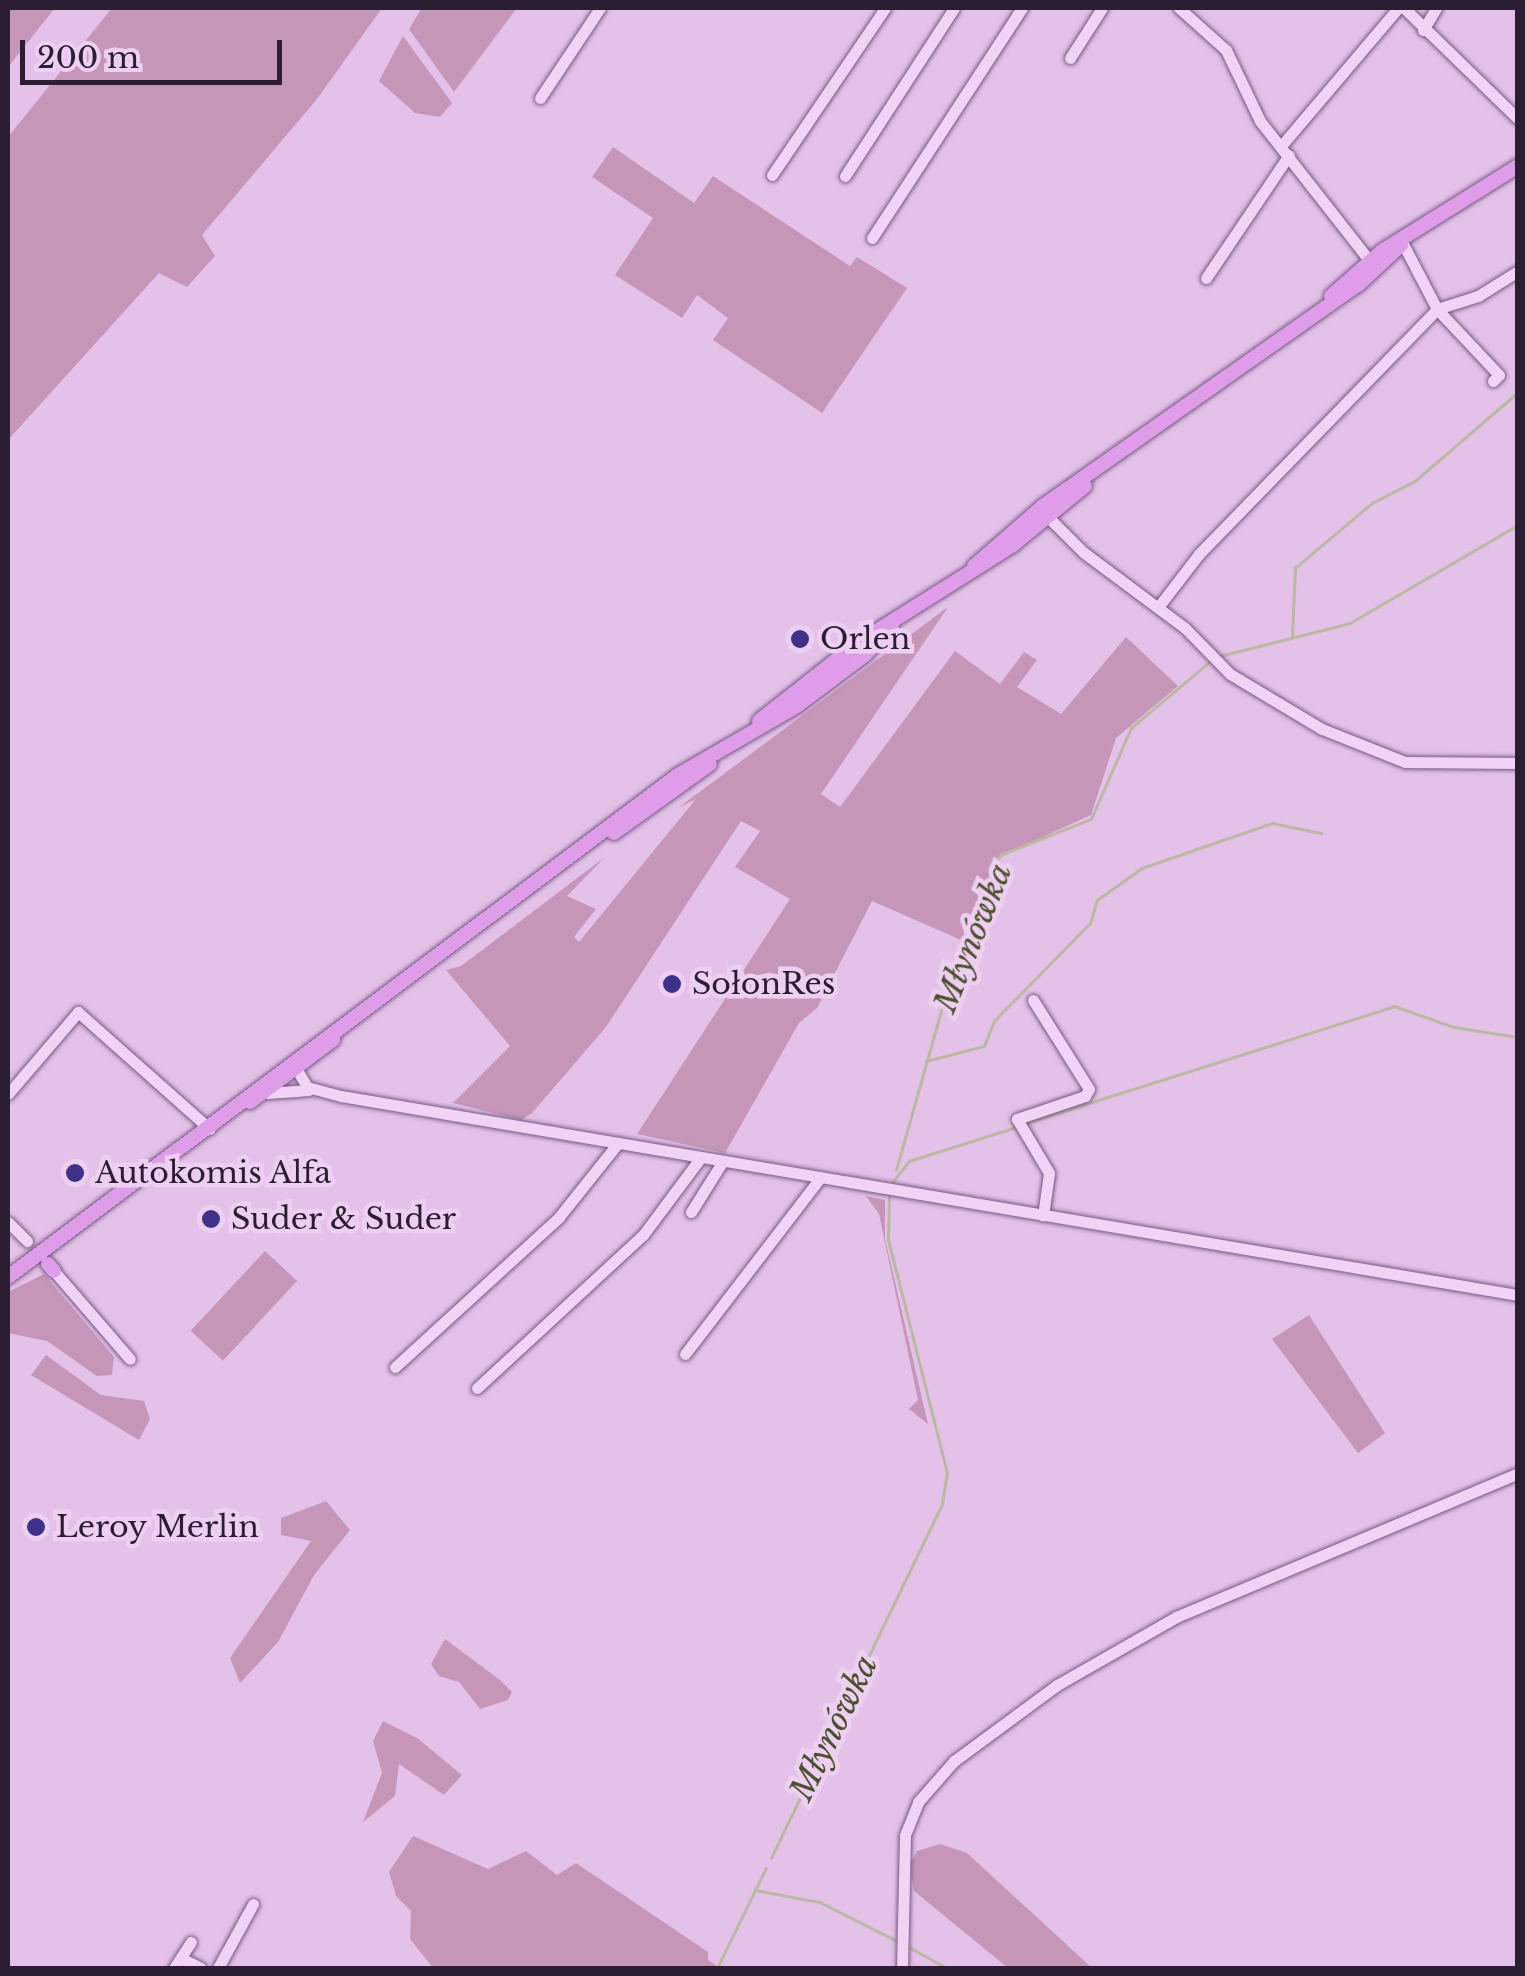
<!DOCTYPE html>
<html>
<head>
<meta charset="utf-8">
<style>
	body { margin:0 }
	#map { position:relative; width:1525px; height:1976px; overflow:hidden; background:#e4c1e9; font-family:"Libre Baskerville",serif }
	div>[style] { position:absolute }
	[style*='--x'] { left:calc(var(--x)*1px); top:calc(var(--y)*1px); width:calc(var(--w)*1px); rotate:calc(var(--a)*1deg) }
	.green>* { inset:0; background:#c696b8; transform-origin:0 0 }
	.stream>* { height:2.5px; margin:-1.25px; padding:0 1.25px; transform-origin:1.25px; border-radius:1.25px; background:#bcb9a3 }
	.roads { filter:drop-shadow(0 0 2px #755a81) drop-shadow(0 0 2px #755a81) }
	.minor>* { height:11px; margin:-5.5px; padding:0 5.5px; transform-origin:5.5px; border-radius:5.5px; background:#f0d3f5 }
	.major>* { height:14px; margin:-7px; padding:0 7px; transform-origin:7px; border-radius:7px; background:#de9ce9 }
	.dots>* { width:28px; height:28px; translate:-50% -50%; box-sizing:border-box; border:5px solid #edd0f1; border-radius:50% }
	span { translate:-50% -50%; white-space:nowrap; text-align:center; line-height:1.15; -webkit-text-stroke:9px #edd0f1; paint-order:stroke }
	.poi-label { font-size:30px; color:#2b1d32 }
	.left { translate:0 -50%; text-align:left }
	.water-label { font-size:32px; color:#4d502e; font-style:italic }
	.frame { position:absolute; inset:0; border:10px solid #2b1d32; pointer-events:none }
	.scale { position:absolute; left:20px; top:40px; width:262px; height:45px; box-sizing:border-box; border:5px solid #2b1d32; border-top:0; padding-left:12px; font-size:30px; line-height:35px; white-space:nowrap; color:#2b1d32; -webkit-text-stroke:8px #edd0f1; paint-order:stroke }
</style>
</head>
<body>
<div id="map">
	<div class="green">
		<i style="clip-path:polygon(8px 8px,55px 8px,8px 67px)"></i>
		<i style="clip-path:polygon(112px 8px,382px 8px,317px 99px,202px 235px,215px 256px,187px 287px,159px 273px,8px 440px,8px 137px)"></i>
		<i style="clip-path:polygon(422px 8px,517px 8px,454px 92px,409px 29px)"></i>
		<i style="clip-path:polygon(403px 36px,452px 103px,440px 117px,415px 113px,379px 81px)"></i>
		<i style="clip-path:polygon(613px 147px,694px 203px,713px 176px,850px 266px,857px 257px,907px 288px,822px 413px,713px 340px,728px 318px,697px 295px,682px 318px,615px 275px,653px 218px,592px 177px)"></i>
		<i style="clip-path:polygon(948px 607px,821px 794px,840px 807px,955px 651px,1000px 684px,1024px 652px,1037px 660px,1017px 687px,1061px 714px,1126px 637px,1178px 686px,1116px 738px,1091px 815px,1001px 856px,968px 943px,872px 901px,817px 1008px,799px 1023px,725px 1153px,637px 1134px,790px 899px,735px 867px,760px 831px,741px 821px,606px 1027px,532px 1113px,521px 1120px,453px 1103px,510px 1046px,446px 970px,461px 966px,605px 857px,567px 896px,596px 909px,574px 937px,579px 942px,696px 799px,678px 808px)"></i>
		<i style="clip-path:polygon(866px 1196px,885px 1200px,885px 1239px,928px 1424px,909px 1409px,918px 1400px,879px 1214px)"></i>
		<i style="left:265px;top:1251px;width:44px;height:109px;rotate:43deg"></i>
		<i style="clip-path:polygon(44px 1274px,114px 1357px,112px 1375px,97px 1376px,47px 1341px,8px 1333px,8px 1292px)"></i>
		<i style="clip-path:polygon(1309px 1315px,1385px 1433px,1358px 1453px,1272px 1339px)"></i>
		<i style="clip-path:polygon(46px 1355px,101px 1395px,144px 1401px,150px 1419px,139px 1440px,31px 1375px)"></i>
		<i style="clip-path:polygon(326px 1501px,350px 1530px,314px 1575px,278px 1642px,240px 1683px,230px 1658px,311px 1541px,281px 1535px,281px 1518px)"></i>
		<i style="clip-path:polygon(445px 1639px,500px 1680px,512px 1692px,508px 1700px,480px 1709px,459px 1682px,439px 1676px,431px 1664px)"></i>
		<i style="clip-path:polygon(383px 1721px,417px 1738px,462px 1775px,444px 1795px,399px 1764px,395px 1796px,363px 1822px,382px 1773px,373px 1741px)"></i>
		<i style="clip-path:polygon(413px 1836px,488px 1869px,526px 1851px,557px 1875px,576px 1863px,708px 1952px,708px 1960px,720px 1968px,433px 1968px,410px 1939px,411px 1911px,396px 1896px,389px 1872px)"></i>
		<i style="clip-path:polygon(940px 1844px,967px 1853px,1092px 1968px,1008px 1968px,914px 1891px,910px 1864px,917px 1851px)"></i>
	</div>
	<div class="stream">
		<i style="--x:1292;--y:636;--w:68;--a:-87.5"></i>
		<i style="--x:1295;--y:568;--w:101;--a:-40.2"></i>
		<i style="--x:1372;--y:503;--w:48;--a:-27.1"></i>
		<i style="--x:1415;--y:481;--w:136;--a:-40.8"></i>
		<i style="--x:1220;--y:656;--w:134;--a:-14.2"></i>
		<i style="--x:1350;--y:623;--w:194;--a:-30.3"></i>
		<i style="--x:926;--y:1061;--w:60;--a:-14.5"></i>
		<i style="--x:984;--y:1046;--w:27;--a:-68"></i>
		<i style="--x:994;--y:1021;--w:137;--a:-45.6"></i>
		<i style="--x:1090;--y:923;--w:24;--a:-73"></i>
		<i style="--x:1097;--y:900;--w:55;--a:-35.4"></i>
		<i style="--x:1142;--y:868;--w:138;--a:-19.1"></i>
		<i style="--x:1272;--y:823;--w:50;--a:11.5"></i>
		<i style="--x:1023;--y:1124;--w:389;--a:-17.6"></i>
		<i style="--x:1394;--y:1006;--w:64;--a:19.3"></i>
		<i style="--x:1454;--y:1027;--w:65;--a:8.9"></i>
		<i style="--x:896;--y:1170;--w:191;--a:-74.2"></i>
		<i style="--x:948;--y:986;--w:141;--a:-68.3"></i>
		<i style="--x:1000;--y:855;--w:98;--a:-21.6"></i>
		<i style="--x:1091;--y:819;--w:99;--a:-66.3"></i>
		<i style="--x:1131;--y:728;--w:102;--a:-40.2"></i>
		<i style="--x:892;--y:1183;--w:28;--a:-52"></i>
		<i style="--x:909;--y:1161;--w:112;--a:-17.6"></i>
		<i style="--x:771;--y:1858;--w:393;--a:-64.2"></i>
		<i style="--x:942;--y:1504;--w:31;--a:-81"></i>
		<i style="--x:947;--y:1473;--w:241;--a:-104.2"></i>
		<i style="--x:888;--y:1239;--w:43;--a:-88.7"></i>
		<i style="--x:755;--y:1890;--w:66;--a:10.5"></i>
		<i style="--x:820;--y:1902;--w:84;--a:26.9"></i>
		<i style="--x:909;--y:1947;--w:43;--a:28.9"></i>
		<i style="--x:717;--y:1968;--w:111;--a:-63.9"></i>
	</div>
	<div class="roads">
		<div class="minor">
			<i style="--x:1179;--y:8;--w:63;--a:41.8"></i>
			<i style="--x:1226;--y:50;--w:79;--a:64.4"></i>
			<i style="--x:1260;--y:121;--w:183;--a:51.9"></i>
			<i style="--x:1404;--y:8;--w:159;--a:44.2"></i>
			<i style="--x:1423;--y:30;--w:26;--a:-59"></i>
			<i style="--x:1070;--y:58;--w:59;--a:-57.4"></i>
			<i style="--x:540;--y:98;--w:108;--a:-56.3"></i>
			<i style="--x:1281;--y:146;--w:181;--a:-49.7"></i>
			<i style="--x:772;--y:175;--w:202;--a:-55.9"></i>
			<i style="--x:845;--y:176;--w:200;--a:-57"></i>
			<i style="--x:872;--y:238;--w:275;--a:-56.9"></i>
			<i style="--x:1206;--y:278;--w:148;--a:-56"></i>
			<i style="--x:1493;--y:381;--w:8;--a:-45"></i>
			<i style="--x:1499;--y:375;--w:91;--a:-133.2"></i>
			<i style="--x:1437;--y:309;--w:43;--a:-17.6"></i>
			<i style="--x:1478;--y:296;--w:47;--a:-32"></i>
			<i style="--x:1049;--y:518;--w:48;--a:45"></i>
			<i style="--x:1083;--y:552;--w:127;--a:36.7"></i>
			<i style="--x:1185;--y:628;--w:64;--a:45.6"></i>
			<i style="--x:1230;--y:674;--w:107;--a:30.9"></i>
			<i style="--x:1322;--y:729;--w:89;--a:21.7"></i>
			<i style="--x:1405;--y:762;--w:113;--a:0.5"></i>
			<i style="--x:1159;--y:606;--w:66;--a:-52.4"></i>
			<i style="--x:1199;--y:554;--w:342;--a:-45.8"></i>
			<i style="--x:1437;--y:309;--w:73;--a:-117.6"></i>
			<i style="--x:1033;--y:1000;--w:105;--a:57.8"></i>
			<i style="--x:1089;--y:1089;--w:8;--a:120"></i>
			<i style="--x:1085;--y:1096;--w:72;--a:161.3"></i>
			<i style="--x:1017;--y:1119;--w:63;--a:59.3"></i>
			<i style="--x:1049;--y:1173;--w:43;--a:97.9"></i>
			<i style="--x:294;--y:1065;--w:26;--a:59"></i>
			<i style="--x:307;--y:1087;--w:35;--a:15"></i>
			<i style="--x:341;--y:1096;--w:1194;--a:9.6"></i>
			<i style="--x:268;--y:1093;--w:41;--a:-4.2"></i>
			<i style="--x:8;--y:1094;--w:108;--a:-49.5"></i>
			<i style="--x:78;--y:1012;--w:176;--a:41.6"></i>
			<i style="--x:691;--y:1212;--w:60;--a:-57.9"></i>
			<i style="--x:8;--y:1222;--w:27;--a:45"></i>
			<i style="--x:54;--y:1271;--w:116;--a:49.2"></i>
			<i style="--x:685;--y:1354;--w:222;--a:-52.5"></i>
			<i style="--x:395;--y:1367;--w:222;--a:-42.4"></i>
			<i style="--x:559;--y:1217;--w:95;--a:-51.4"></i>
			<i style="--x:477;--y:1388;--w:226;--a:-42.7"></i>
			<i style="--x:643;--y:1235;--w:94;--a:-53.3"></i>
			<i style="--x:181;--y:1958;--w:22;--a:27"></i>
			<i style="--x:174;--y:1968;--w:31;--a:-57"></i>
			<i style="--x:218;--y:1968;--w:73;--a:-61.3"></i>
			<i style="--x:902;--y:1968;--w:133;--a:-88.7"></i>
			<i style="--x:905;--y:1835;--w:35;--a:-68"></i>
			<i style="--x:918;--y:1802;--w:55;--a:-48.7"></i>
			<i style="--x:954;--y:1761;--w:128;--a:-36.4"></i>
			<i style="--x:1057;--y:1685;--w:137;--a:-29.7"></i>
			<i style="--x:1176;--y:1617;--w:371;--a:-22.8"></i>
		</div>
		<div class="major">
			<i style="--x:1331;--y:296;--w:68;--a:-41.4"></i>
			<i style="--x:1382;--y:251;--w:160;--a:-32"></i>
			<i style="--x:974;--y:566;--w:91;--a:-41"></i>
			<i style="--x:1043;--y:506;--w:385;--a:-35.1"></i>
			<i style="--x:1358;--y:285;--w:59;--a:-42.9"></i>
			<i style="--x:759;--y:721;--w:124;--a:-38.4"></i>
			<i style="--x:856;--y:644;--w:186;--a:-32.2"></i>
			<i style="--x:1013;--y:545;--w:93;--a:-39.3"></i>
			<i style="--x:614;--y:833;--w:118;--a:-35.7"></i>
			<i style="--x:250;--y:1102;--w:104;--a:-36.8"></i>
			<i style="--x:48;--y:1264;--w:9;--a:49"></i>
			<i style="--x:8;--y:1277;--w:837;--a:-36.84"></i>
			<i style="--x:678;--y:775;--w:138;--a:-30.1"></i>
			<i style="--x:797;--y:706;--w:85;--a:-36.9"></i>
			<i style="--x:865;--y:655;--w:40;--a:-48"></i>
		</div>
	</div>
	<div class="dots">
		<i style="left:800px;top:639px;background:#3f308a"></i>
		<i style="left:672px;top:984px;background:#3f308a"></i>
		<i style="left:75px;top:1173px;background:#3f308a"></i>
		<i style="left:211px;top:1219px;background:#3f308a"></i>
		<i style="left:36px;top:1527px;background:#3f308a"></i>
	</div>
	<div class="poi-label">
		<span class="left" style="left:820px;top:639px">Orlen</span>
		<span class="left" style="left:692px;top:984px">SołonRes</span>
		<span class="left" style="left:95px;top:1173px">Autokomis Alfa</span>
		<span class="left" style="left:231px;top:1219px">Suder &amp; Suder</span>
		<span class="left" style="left:56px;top:1527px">Leroy Merlin</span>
	</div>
	<div class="water-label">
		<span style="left:973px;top:938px;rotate:-68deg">Młynówka</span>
		<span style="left:834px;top:1728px;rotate:-64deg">Młynówka</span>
	</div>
	<div class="frame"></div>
	<div class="scale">200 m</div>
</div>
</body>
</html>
